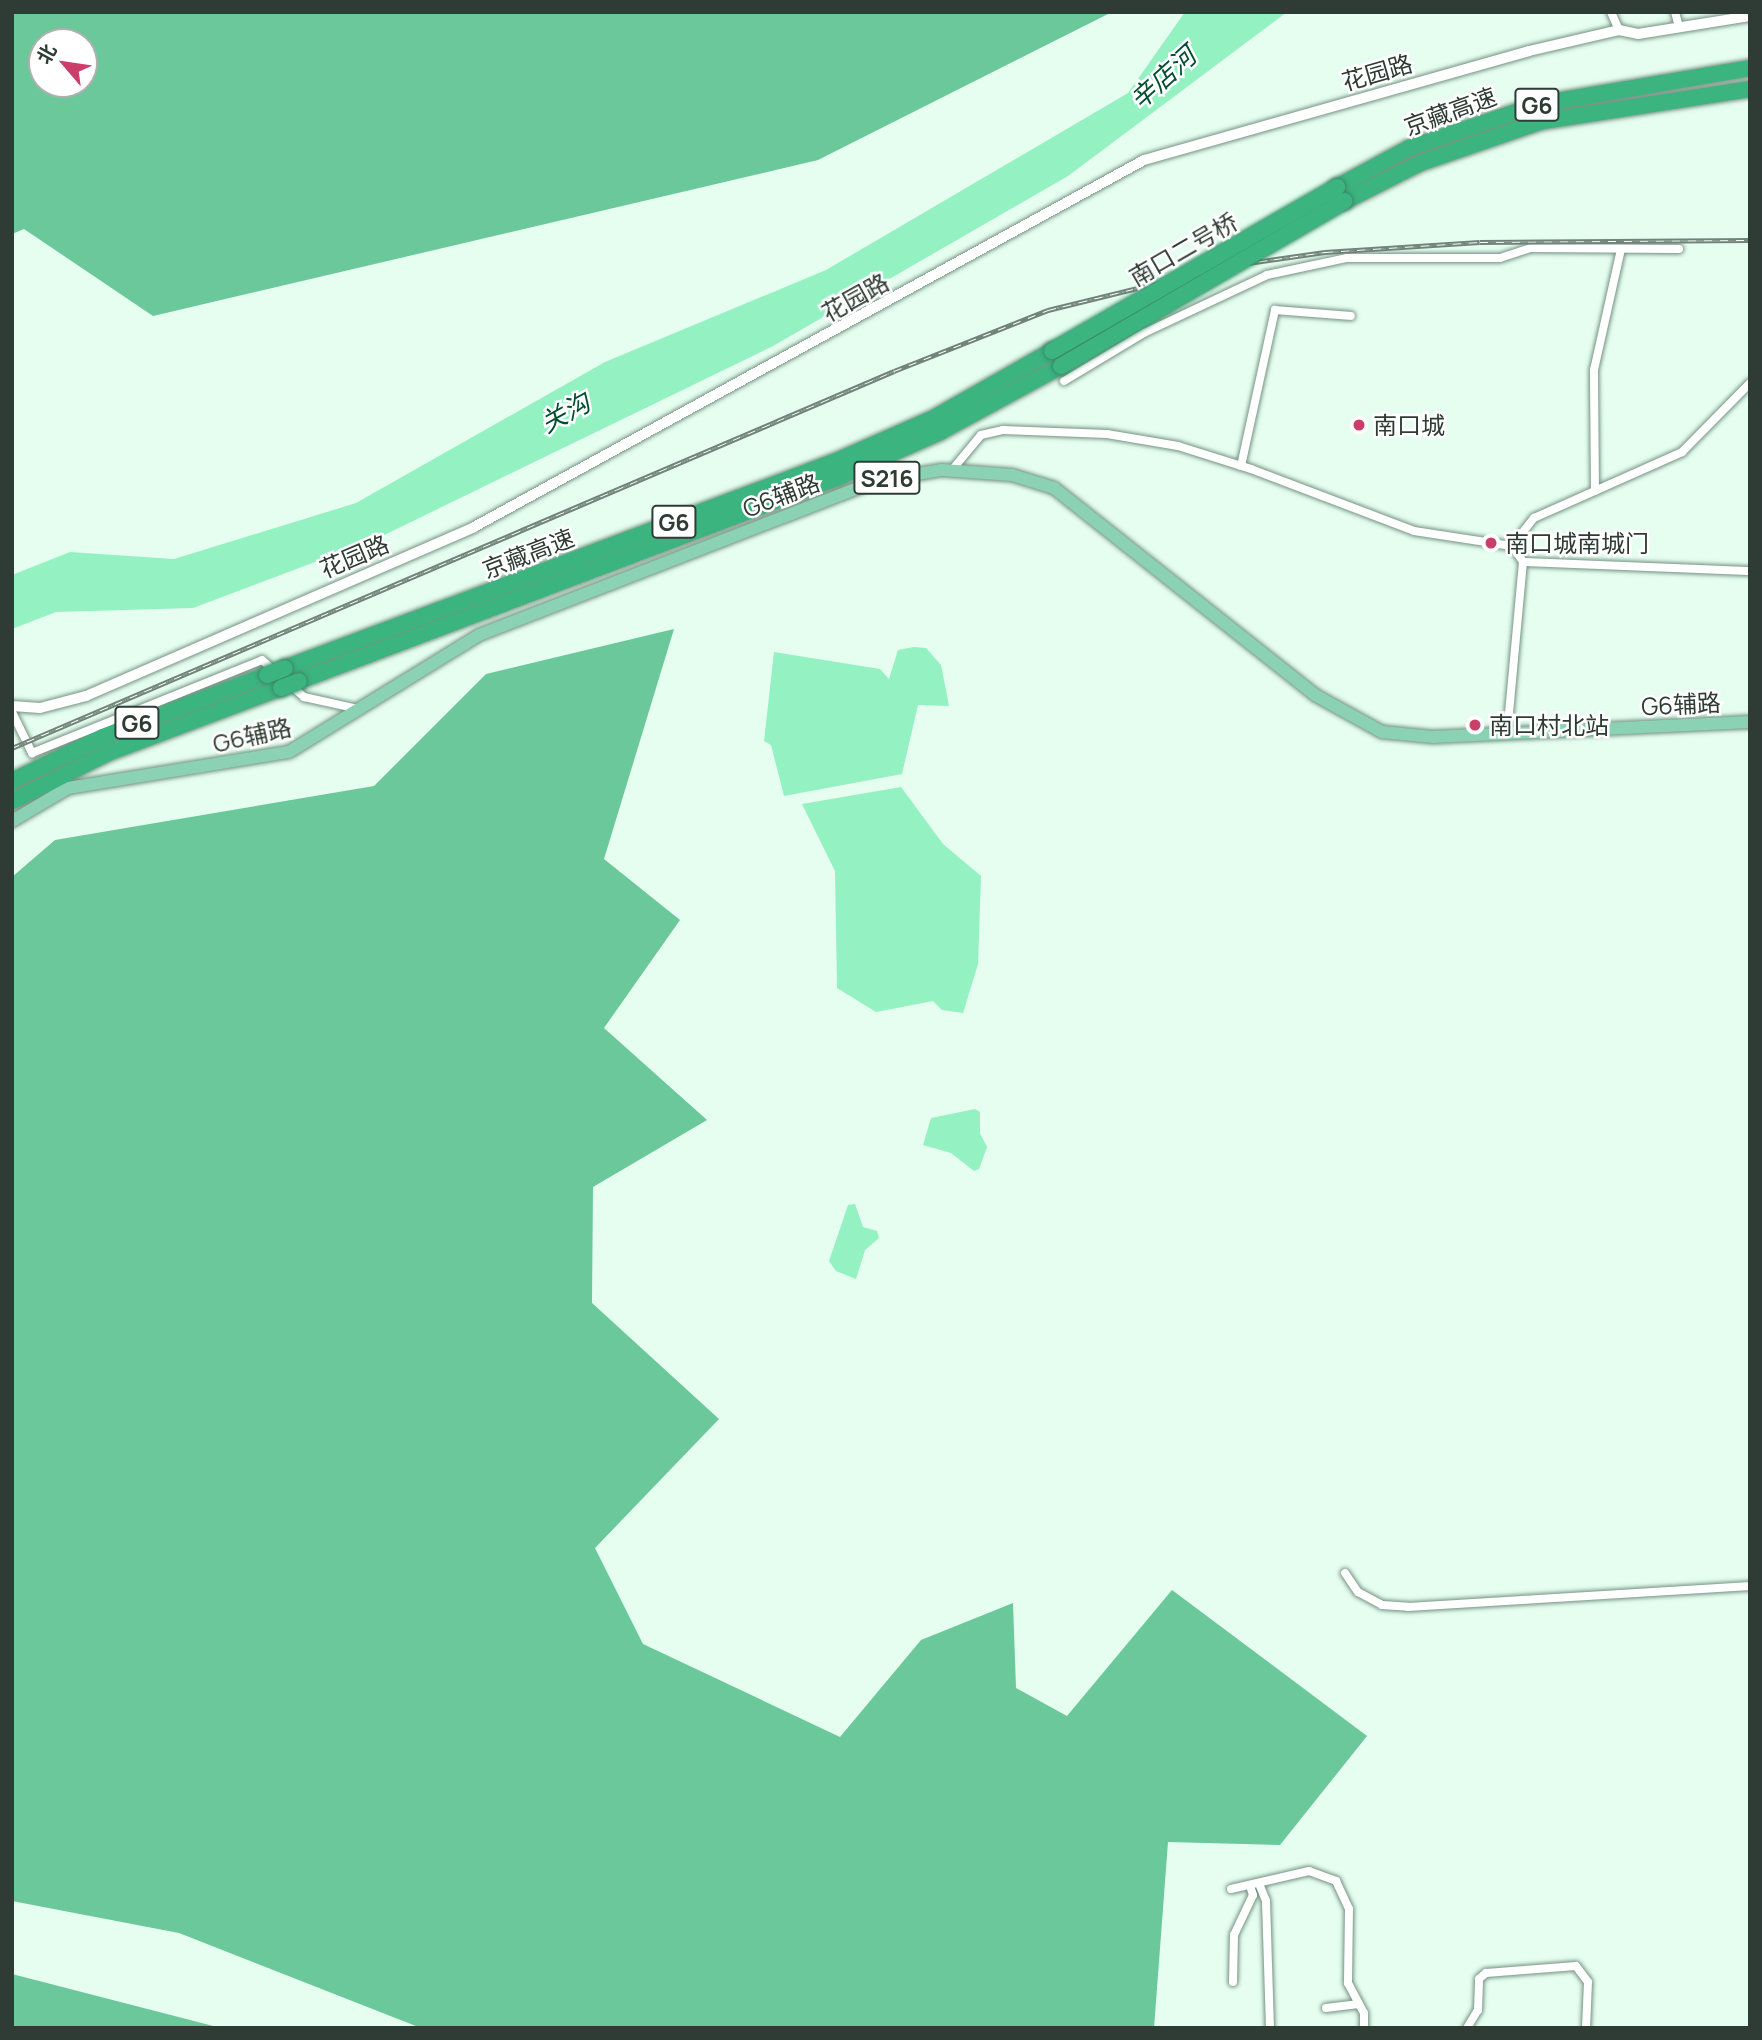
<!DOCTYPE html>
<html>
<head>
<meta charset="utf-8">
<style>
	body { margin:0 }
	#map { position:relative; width:1762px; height:2040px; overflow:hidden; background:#e5fef0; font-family:Manrope,"Noto Sans SC",sans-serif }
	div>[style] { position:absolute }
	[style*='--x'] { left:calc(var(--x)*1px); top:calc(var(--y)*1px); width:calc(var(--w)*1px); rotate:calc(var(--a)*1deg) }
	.forest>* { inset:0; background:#6ac89a }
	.water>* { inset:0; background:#94f2c2 }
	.roads { filter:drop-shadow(0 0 2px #769282) drop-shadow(0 0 2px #769282) }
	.minor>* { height:8px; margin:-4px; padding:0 4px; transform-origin:4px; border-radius:4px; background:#fff }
	.tertiary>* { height:10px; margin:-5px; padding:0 5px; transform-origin:5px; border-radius:5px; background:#fff }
	.primary>* { height:12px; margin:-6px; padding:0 6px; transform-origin:6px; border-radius:6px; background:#8ad2b3 }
	.motorway>* { height:16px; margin:-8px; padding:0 8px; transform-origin:8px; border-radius:8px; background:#3cb480 }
	.rail>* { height:5px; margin-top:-2.5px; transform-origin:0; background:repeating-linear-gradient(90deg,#fff 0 8px,#72837a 0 16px); box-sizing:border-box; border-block:2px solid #72837a }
	.bridges { filter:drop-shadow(0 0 2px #378a66) drop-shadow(0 0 2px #378a66) }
	.motorway-bridge>* { height:16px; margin:-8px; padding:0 8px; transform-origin:8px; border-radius:8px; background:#3cb480 }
	.dots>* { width:19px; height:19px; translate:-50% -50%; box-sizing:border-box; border:4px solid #fff; border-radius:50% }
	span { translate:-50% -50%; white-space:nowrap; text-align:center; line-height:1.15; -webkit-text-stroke:5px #fff; paint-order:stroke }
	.shield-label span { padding:2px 5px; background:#fff; border:2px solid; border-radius:5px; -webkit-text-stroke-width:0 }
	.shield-label { font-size:23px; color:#2f3b35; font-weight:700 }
	.street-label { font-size:24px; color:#2f3b35 }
	.poi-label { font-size:24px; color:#2f3b35 }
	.left { translate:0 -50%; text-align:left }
	.water-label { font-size:26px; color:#004f32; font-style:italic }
	.frame { position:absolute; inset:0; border:14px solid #2f3b35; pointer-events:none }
	.north { position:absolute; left:28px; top:28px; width:70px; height:70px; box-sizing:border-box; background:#fff; border:2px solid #acb1ae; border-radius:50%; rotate:299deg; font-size:19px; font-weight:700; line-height:28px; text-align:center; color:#2f3b35 }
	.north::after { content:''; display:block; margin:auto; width:24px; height:32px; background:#cc3e6a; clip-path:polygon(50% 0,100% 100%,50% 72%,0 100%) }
</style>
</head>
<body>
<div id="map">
	<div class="forest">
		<i style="clip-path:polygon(evenodd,12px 12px,1112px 12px,818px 160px,153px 316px,24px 229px,12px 234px,12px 12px,42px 42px,84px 42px,84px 84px,42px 84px,42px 42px)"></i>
		<i style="clip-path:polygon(674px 629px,604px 859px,680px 920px,604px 1028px,707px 1120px,593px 1187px,592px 1303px,719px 1419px,595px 1548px,643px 1644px,840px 1737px,921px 1640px,1013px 1603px,1016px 1688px,1067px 1716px,1172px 1590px,1367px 1736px,1280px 1845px,1168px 1842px,1154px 2028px,421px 2028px,179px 1933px,12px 1901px,12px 877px,55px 840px,374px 786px,486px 674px)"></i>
		<i style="clip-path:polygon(12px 1974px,221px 2028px,12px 2028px)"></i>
	</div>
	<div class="water">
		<i style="clip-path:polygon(1185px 12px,1287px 12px,1068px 176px,773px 346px,376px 539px,193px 608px,56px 612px,12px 629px,12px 575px,70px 552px,174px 559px,356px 503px,605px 362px,826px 270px,1128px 93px)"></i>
		<i style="clip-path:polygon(914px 647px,926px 648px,941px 665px,949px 706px,918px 705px,902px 774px,784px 796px,771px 745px,764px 741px,774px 652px,880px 669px,889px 679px,898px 650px)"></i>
		<i style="clip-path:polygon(901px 787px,943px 844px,981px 876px,978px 964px,963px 1013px,942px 1010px,933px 1001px,876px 1012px,837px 988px,835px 871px,802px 804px)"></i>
		<i style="clip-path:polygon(975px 1109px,980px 1112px,980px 1133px,987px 1147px,979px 1169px,974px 1171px,951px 1153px,923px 1145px,931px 1118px)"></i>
		<i style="clip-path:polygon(855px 1204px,863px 1227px,877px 1231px,879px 1238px,865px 1250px,856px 1279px,836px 1271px,829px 1261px,848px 1205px)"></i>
	</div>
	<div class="roads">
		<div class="minor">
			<i style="--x:1611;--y:12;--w:20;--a:66"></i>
			<i style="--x:1675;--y:12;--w:16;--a:75"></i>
			<i style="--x:1064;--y:381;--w:93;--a:-31"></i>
			<i style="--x:1144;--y:333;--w:136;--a:-25.2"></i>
			<i style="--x:1267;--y:275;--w:82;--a:-12"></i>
			<i style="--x:1347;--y:258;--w:153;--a:0"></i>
			<i style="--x:1500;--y:258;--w:33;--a:-18"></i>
			<i style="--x:1531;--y:248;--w:148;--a:0.4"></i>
			<i style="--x:1241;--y:466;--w:160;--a:-77.7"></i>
			<i style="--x:1275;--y:310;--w:76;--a:4.5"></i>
			<i style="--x:952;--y:470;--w:45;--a:-50.4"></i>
			<i style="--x:981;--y:435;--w:23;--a:-13"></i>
			<i style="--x:1003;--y:430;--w:104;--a:2.2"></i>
			<i style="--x:1107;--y:434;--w:72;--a:9.6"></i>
			<i style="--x:1178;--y:446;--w:77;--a:17.5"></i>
			<i style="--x:1251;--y:469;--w:174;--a:20.8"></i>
			<i style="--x:1414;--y:531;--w:99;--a:8.7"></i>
			<i style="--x:1512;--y:546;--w:19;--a:55"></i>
			<i style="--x:1523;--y:562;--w:173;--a:95.3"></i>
			<i style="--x:1595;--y:491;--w:121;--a:-90.5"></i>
			<i style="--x:1594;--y:370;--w:124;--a:-77.4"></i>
			<i style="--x:1512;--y:546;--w:36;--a:-52"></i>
			<i style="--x:1534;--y:518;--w:162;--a:-24"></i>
			<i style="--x:1682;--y:452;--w:97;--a:-45.4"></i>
			<i style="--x:1523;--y:562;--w:227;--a:2.3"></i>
			<i style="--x:12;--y:712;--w:46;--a:64"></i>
			<i style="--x:32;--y:753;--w:248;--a:-22"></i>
			<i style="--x:262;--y:660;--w:56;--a:41.4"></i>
			<i style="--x:304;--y:697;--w:55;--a:12.5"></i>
			<i style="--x:1345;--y:1573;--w:23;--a:56"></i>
			<i style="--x:1358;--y:1592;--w:27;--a:28"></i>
			<i style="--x:1382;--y:1605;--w:26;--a:4"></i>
			<i style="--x:1408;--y:1607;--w:343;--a:-3.5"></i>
			<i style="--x:1260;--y:1886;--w:16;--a:68"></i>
			<i style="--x:1266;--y:1901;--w:127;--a:88.2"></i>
			<i style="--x:1231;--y:1889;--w:80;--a:-13"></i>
			<i style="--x:1309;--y:1871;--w:29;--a:20"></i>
			<i style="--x:1336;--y:1881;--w:31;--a:65"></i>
			<i style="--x:1349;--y:1909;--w:74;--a:90.8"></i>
			<i style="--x:1348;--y:1983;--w:34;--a:62"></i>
			<i style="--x:1364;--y:2013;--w:15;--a:90"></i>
			<i style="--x:1233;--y:1982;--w:47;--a:-88.8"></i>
			<i style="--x:1234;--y:1935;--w:44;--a:-64.6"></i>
			<i style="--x:1253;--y:1895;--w:6;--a:-108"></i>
			<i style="--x:1326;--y:2008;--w:33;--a:-7"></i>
			<i style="--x:1467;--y:2028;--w:21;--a:-59"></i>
			<i style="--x:1478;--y:2010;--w:31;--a:-88"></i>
			<i style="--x:1479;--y:1979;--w:9;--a:-41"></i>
			<i style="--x:1486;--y:1973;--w:90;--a:-4.4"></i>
			<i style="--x:1576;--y:1966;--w:20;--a:53"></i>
			<i style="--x:1588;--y:1982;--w:46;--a:92.5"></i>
		</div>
		<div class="tertiary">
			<i style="--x:12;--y:706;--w:28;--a:4"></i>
			<i style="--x:40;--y:708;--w:48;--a:-14.6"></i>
			<i style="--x:86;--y:696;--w:423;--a:-23.5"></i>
			<i style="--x:474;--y:527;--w:764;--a:-28.71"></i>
			<i style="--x:1144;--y:160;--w:400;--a:-15.8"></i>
			<i style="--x:1529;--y:51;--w:92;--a:-13.1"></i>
			<i style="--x:1619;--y:30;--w:19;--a:12"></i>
			<i style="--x:1638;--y:34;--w:113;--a:-9.1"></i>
		</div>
		<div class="primary">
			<i style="--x:12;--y:821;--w:65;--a:-30.5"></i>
			<i style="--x:68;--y:788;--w:224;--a:-9.3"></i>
			<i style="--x:289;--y:752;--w:223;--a:-31.6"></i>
			<i style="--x:479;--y:635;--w:426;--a:-21.2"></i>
			<i style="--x:876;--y:481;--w:67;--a:-9.5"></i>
			<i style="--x:942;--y:470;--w:70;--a:4.1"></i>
			<i style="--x:1012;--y:475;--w:44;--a:17.2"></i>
			<i style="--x:1054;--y:488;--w:333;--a:38.4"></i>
			<i style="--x:1315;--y:695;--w:77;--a:28.9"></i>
			<i style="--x:1382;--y:732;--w:51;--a:5.6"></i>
			<i style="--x:1433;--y:737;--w:317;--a:-2.7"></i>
		</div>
		<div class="motorway">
			<i style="--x:1337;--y:187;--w:82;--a:-28.4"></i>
			<i style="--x:1409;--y:148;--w:138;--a:-18.6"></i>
			<i style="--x:1540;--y:104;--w:213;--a:-9.7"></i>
			<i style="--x:1345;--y:201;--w:84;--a:-26.9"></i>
			<i style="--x:1420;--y:163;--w:130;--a:-18.9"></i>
			<i style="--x:1543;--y:121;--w:209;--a:-8.8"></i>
			<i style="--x:285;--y:668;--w:586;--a:-20.57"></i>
			<i style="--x:834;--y:462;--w:109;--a:-23.7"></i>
			<i style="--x:934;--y:418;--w:136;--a:-29.6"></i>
			<i style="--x:299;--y:681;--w:577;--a:-20.7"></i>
			<i style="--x:839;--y:477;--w:111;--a:-24"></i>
			<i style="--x:940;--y:432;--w:138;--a:-28.6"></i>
			<i style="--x:12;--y:781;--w:101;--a:-25.8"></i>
			<i style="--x:103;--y:737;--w:175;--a:-20.7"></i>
			<i style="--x:12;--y:801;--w:107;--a:-26.6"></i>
			<i style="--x:108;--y:753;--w:185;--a:-20.6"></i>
		</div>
	</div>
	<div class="rail">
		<i style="--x:12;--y:748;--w:959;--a:-23.14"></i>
		<i style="--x:894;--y:371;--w:166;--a:-21.6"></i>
		<i style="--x:1048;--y:310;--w:184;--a:-13.8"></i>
		<i style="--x:1227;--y:266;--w:99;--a:-8.1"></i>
		<i style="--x:1325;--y:252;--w:155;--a:-3.7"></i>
		<i style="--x:1480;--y:242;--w:270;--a:-0.4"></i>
	</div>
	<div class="bridges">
		<div class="motorway-bridge">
			<i style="--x:1052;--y:351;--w:329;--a:-29.9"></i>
			<i style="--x:1061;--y:366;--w:328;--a:-30.2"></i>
			<i style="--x:267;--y:675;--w:19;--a:-21"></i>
			<i style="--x:281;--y:688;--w:19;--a:-21"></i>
		</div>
	</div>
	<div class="dots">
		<i style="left:1359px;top:425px;background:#cc3e6a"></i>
		<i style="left:1491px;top:543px;background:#cc3e6a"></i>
		<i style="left:1475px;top:725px;background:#cc3e6a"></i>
	</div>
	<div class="shield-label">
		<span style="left:1537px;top:105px">G6</span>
		<span style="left:887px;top:478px">S216</span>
		<span style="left:674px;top:522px">G6</span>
		<span style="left:137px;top:723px">G6</span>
	</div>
	<div class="street-label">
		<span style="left:1377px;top:72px;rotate:-16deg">花园路</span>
		<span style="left:1450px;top:111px;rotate:-20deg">京藏高速</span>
		<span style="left:1183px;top:249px;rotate:-30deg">南口二号桥</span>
		<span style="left:855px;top:297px;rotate:-29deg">花园路</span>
		<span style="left:781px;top:495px;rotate:-21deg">G6辅路</span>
		<span style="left:528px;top:553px;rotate:-21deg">京藏高速</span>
		<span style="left:354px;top:556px;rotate:-23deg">花园路</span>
		<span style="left:1681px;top:704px;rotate:-3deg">G6辅路</span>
		<span style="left:252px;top:735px;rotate:-13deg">G6辅路</span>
	</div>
	<div class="poi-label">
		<span class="left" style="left:1373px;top:425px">南口城</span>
		<span class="left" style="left:1505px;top:543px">南口城南城门</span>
		<span class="left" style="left:1489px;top:725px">南口村北站</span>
	</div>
	<div class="water-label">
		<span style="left:1163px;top:78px;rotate:-42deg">辛店河</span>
		<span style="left:565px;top:413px;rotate:-29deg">关沟</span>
	</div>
	<div class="frame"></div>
	<div class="north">北</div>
</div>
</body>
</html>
